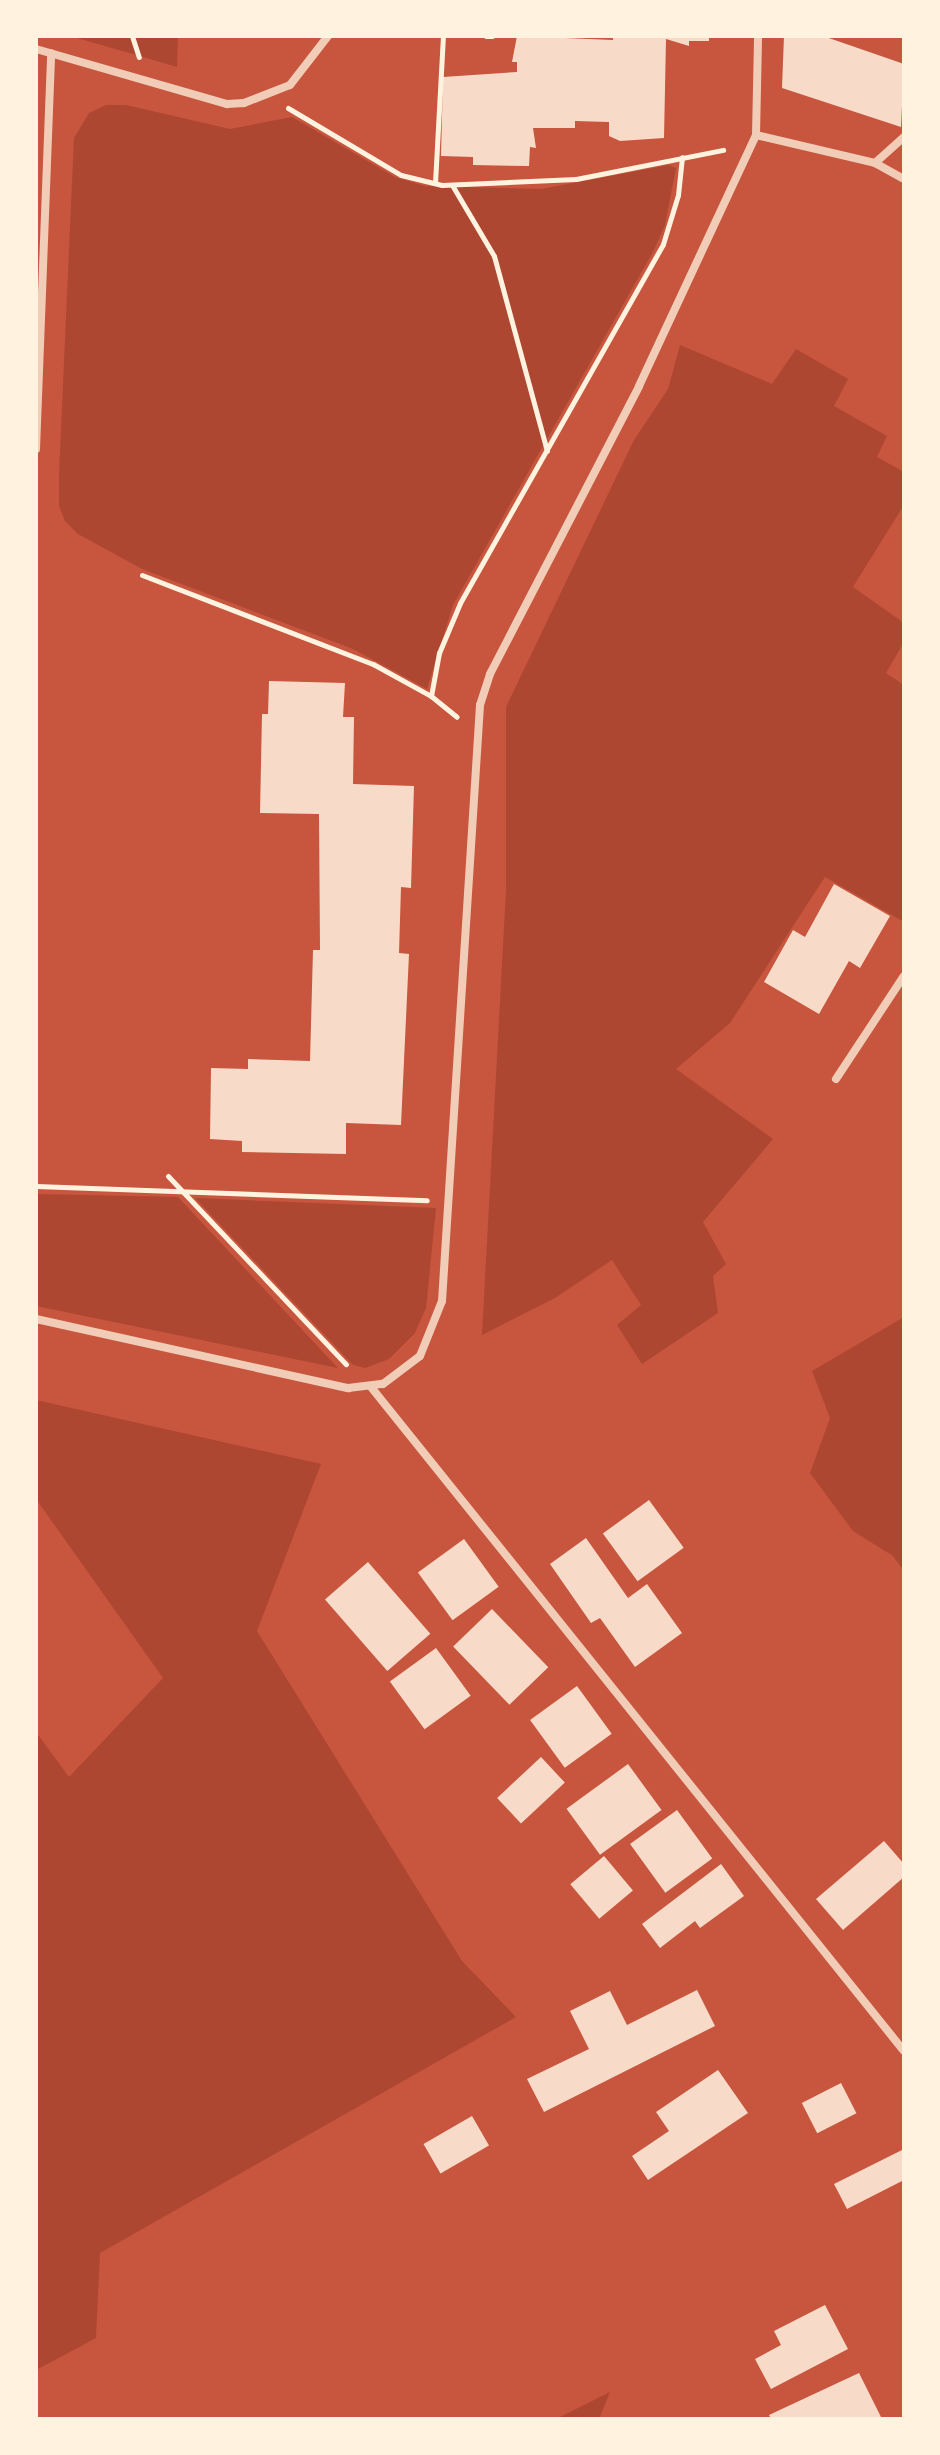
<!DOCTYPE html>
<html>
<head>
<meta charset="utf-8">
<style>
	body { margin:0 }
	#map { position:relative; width:940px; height:2455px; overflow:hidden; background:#c8553d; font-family:"Fira Sans",sans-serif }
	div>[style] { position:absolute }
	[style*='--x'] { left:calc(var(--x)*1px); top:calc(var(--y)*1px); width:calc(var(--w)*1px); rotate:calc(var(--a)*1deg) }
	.green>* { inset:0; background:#ae4732 }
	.building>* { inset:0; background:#f7dbc8; transform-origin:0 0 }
	.path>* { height:5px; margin:-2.5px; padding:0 2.5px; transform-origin:2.5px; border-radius:2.5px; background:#fff3e0 }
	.minor>* { height:8px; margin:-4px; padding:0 4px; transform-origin:4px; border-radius:4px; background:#f1ccb7 }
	span { translate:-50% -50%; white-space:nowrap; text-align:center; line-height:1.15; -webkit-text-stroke:7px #fff3e0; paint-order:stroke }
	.frame { position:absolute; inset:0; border:38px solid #fff3e0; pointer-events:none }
</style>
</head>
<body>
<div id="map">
	<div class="green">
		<i style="clip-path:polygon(70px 36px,178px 36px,177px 67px,133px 54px)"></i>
		<i style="clip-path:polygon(106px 105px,126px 105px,230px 129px,292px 117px,395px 177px,425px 186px,541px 189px,669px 165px,676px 168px,665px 225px,654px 250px,453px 605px,427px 689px,353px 649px,142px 569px,78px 534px,65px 521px,59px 506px,59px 474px,74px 138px,89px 113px)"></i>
		<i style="clip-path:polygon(680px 345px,772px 384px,796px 349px,848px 379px,834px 406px,887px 436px,877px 457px,904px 472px,904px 505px,853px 587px,904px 623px,904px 642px,886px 673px,904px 685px,904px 922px,825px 877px,730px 1023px,676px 1069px,773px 1139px,703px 1222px,726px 1264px,713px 1276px,718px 1313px,642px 1364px,617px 1325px,641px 1305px,612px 1260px,555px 1298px,482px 1335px,506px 890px,506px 707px,634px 440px,668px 389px)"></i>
		<i style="clip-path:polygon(36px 1194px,178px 1197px,338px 1368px,36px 1306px)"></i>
		<i style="clip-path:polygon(195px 1198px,436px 1208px,426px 1308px,415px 1333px,389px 1359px,365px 1368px,353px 1365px)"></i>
		<i style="clip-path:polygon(904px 1317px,904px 1571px,893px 1556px,853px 1531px,810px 1473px,830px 1418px,812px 1371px)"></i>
		<i style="clip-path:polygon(36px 1400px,321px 1464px,257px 1631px,462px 1961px,516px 2017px,100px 2253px,96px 2338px,36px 2370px,36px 1732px,69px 1777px,163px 1678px,36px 1499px)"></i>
		<i style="clip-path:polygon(610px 2392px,599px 2419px,556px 2419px)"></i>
	</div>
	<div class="building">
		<i style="clip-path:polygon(517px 36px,613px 40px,613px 36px,709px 36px,709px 41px,689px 41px,689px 46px,666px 39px,664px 138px,620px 141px,609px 136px,609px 122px,575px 121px,575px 128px,533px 128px,536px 148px,530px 147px,529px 166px,473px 165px,473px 157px,441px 156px,443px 77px,517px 72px,517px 62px,512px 62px)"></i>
		<i style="clip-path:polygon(784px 36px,823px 36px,904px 64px,901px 127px,782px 88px)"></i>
		<i style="clip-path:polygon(269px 681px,345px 683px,343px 717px,354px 717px,353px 784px,414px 786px,411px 888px,401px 887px,399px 953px,409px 954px,401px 1125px,346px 1123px,346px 1154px,242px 1152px,242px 1141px,210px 1139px,211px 1068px,248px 1069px,248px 1059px,310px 1061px,313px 950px,320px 950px,319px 814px,260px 813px,262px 714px,268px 714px)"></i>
		<i style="clip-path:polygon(834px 884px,890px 916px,860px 968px,849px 961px,819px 1014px,764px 982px,793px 930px,805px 937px)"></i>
		<i style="left:649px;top:1500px;width:59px;height:57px;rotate:54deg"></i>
		<i style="clip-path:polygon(586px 1538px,628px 1598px,647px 1584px,682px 1633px,635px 1667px,600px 1618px,591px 1623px,550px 1564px)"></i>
		<i style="left:464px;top:1539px;width:59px;height:57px;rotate:54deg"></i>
		<i style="left:368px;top:1562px;width:95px;height:57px;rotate:49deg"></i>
		<i style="left:492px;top:1609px;width:81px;height:54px;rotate:46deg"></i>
		<i style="left:436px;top:1648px;width:59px;height:57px;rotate:54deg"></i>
		<i style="left:577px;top:1686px;width:59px;height:58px;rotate:54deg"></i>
		<i style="left:541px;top:1757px;width:35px;height:60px;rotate:47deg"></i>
		<i style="left:628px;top:1764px;width:57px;height:76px;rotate:54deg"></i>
		<i style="left:677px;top:1810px;width:60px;height:58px;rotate:54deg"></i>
		<i style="clip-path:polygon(884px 1841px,904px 1864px,904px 1877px,843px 1930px,816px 1899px)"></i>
		<i style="left:604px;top:1856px;width:45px;height:44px;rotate:50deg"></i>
		<i style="clip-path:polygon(721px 1864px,744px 1896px,700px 1928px,695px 1921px,660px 1948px,642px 1924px)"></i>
		<i style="clip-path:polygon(697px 1990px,715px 2026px,544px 2112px,527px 2079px,589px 2049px,570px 2011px,610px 1991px,627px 2025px)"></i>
		<i style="clip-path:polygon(718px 2070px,748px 2113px,648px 2180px,632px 2156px,669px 2131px,656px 2112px)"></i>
		<i style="left:841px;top:2083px;width:34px;height:44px;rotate:63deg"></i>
		<i style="left:472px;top:2116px;width:34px;height:56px;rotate:60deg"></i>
		<i style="clip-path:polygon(904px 2149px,904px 2180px,847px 2209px,834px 2184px)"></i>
		<i style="clip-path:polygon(825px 2305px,848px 2349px,771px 2389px,755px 2359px,781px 2345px,774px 2331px)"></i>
		<i style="clip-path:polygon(859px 2373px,882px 2419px,771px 2419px,769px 2415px)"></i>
	</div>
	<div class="path">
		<i style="--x:132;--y:36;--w:22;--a:72"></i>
		<i style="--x:486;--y:36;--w:6;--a:0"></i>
		<i style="--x:288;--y:108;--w:131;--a:30.7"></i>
		<i style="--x:401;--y:175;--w:42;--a:13.7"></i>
		<i style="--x:442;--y:185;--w:134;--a:-2.6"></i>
		<i style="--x:576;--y:179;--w:150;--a:-11.2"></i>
		<i style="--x:435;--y:183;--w:147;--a:-86.9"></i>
		<i style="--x:452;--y:185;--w:82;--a:59.4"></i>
		<i style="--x:494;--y:256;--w:202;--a:74.8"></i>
		<i style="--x:142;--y:575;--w:248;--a:21.1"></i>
		<i style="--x:373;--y:664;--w:66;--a:28.9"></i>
		<i style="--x:431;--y:696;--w:33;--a:39"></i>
		<i style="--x:431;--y:696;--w:44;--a:-79.5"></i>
		<i style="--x:439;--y:653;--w:54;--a:-67.2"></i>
		<i style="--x:460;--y:603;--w:412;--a:-60.5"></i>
		<i style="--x:663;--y:244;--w:51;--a:-73"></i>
		<i style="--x:678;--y:195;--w:38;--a:-84"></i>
		<i style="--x:168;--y:1176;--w:259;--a:46.6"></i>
		<i style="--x:36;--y:1186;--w:391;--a:2.1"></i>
	</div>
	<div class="minor">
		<i style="--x:36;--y:49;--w:199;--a:16.1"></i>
		<i style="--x:227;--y:104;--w:17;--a:-3"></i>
		<i style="--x:244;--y:103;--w:49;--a:-21.4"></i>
		<i style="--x:290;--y:85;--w:62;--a:-52.2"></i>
		<i style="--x:756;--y:135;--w:122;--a:13.2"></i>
		<i style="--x:875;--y:163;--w:33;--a:29"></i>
		<i style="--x:875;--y:163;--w:39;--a:-42"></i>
		<i style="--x:36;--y:449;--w:396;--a:-87.8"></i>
		<i style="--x:836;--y:1079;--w:123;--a:-56.6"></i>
		<i style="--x:36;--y:1319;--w:320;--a:12.5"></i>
		<i style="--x:348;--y:1388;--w:35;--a:-7"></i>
		<i style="--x:383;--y:1384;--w:46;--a:-37.1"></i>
		<i style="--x:420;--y:1356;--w:59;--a:-68.2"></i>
		<i style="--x:442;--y:1301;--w:597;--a:-86.35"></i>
		<i style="--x:480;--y:705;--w:33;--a:-72"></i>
		<i style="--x:490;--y:674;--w:324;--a:-62.6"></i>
		<i style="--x:639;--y:386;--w:277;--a:-65"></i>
		<i style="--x:756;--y:135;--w:99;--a:-88.8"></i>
		<i style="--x:371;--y:1387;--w:851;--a:51.25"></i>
	</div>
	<div class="frame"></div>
</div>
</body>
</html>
